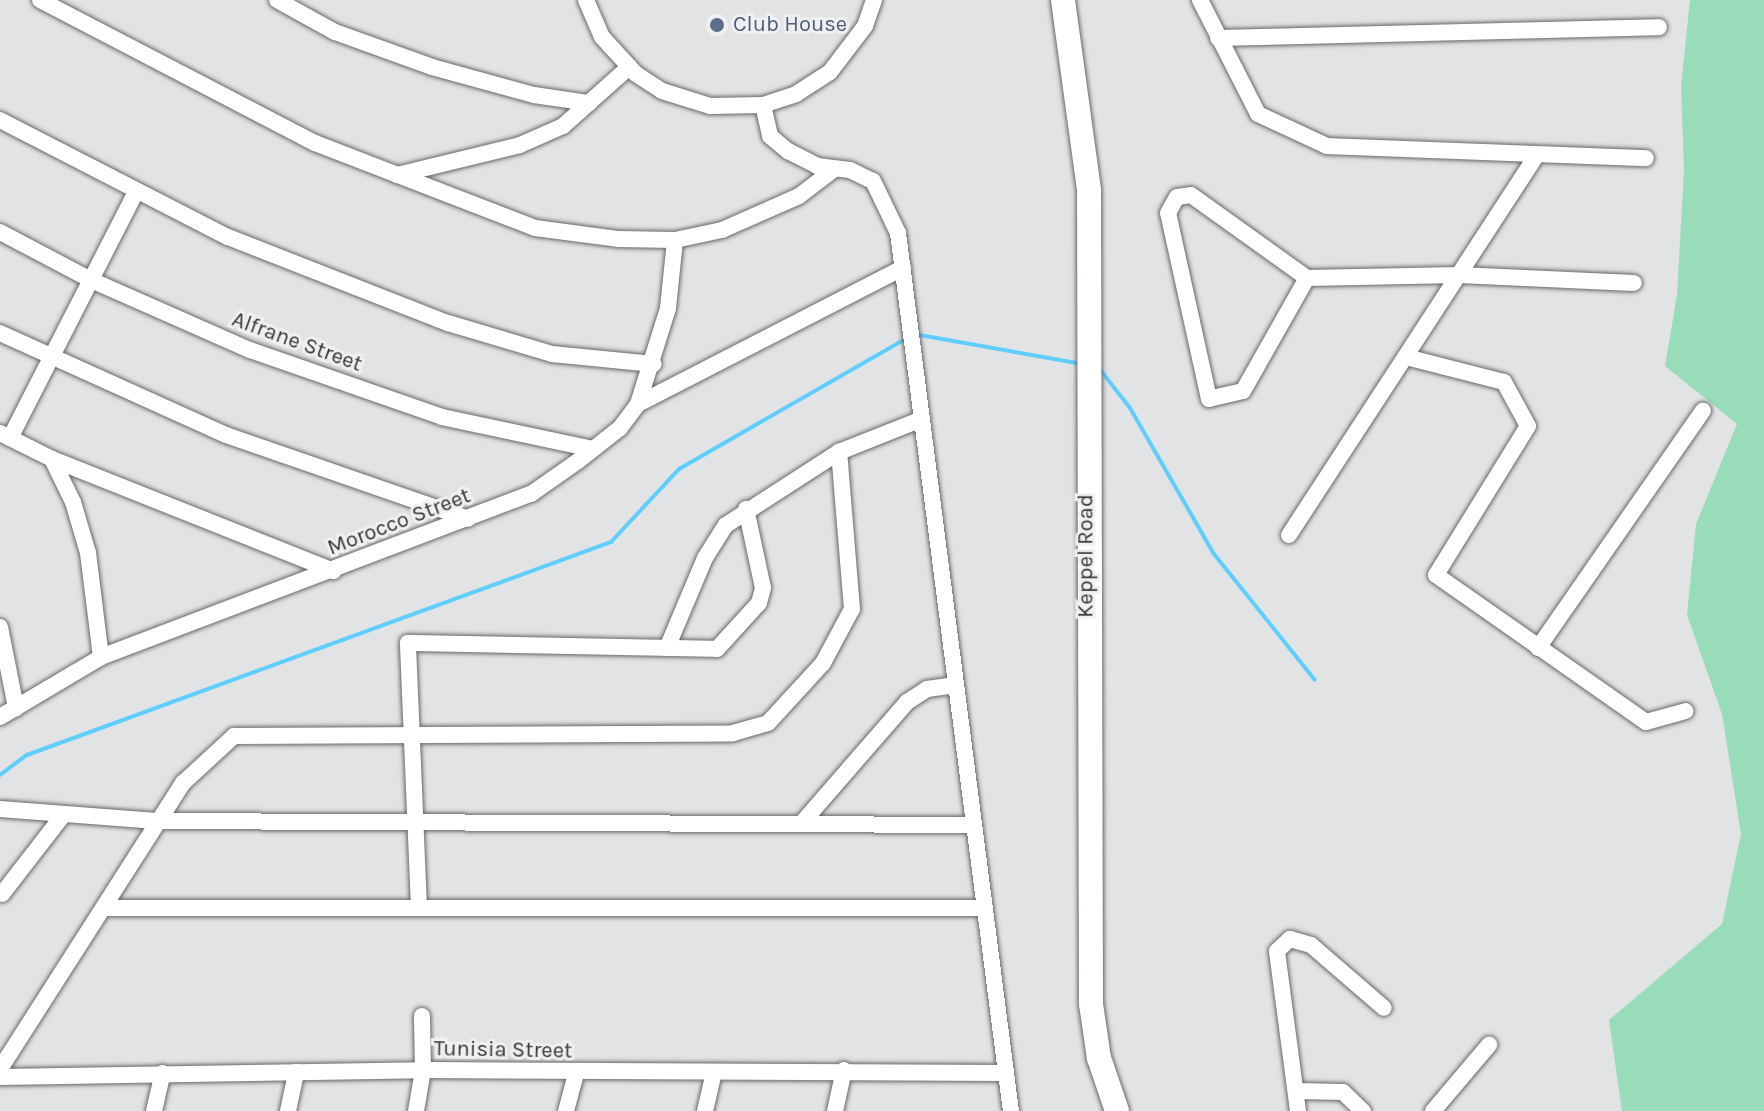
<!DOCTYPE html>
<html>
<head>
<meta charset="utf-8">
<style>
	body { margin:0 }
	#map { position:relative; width:1764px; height:1111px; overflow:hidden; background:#e2e3e5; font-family:Karla,sans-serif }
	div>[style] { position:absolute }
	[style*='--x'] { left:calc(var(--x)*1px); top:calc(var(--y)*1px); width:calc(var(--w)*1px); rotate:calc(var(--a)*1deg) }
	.green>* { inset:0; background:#99dcba }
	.stream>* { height:4px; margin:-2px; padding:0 2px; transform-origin:2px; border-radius:2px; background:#5fcefe }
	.roads { filter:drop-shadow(0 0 2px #67686a) drop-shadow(0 0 2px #67686a) }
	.street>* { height:16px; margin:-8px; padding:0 8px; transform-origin:8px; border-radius:8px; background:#fff }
	.secondary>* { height:24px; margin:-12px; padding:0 12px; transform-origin:12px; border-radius:12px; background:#fff }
	.dots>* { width:22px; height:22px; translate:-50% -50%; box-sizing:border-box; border:4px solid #eff0f2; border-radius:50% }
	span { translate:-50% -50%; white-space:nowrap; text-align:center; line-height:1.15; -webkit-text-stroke:6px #eff0f2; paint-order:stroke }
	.service-label { font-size:22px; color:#4e5e75 }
	.left { translate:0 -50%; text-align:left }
	.street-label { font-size:22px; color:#363637 }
</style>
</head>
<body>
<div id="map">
	<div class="green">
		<i style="clip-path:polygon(1690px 0,1764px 0,1764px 1111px,1622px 1111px,1609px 1020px,1722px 924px,1741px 834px,1722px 714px,1687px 615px,1696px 524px,1737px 424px,1665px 366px,1677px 295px,1684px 170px,1681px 86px)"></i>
	</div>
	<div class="stream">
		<i style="--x:914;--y:334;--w:171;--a:10.1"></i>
		<i style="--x:1098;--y:367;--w:52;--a:52"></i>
		<i style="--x:1130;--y:408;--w:168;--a:60.1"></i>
		<i style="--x:1214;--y:554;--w:161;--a:51.3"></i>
		<i style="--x:0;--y:775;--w:34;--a:-37"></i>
		<i style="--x:27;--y:755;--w:622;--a:-20.04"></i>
		<i style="--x:611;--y:542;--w:100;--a:-47"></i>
		<i style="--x:679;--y:469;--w:263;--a:-29.9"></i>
	</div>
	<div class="roads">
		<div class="street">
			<i style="--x:40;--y:0;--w:310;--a:27.5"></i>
			<i style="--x:315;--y:143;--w:236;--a:21.1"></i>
			<i style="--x:535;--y:228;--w:85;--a:7.5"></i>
			<i style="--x:619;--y:239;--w:56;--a:1"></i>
			<i style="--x:675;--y:240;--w:48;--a:-12"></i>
			<i style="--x:722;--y:230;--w:84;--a:-23.8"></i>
			<i style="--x:799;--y:196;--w:43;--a:-37.4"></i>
			<i style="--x:277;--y:0;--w:66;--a:28.9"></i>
			<i style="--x:335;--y:32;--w:103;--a:19.8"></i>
			<i style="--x:432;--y:67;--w:106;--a:15.4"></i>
			<i style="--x:534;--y:95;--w:56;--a:8.3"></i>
			<i style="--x:586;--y:0;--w:40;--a:66.6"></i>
			<i style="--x:602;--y:37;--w:50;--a:47.4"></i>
			<i style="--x:636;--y:74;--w:31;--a:33"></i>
			<i style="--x:662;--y:91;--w:50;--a:17.4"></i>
			<i style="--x:710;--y:106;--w:53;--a:-1.1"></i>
			<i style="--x:763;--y:105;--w:35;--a:-18"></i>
			<i style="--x:796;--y:94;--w:40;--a:-32.9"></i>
			<i style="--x:830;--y:72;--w:58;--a:-52.7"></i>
			<i style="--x:865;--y:26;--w:28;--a:-71"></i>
			<i style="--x:1200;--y:0;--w:128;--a:63"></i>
			<i style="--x:1258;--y:114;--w:76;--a:24.9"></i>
			<i style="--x:1327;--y:146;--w:319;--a:2.2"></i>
			<i style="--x:1218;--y:38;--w:441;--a:-1.4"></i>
			<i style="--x:763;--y:105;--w:32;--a:77"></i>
			<i style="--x:770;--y:136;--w:23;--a:40"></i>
			<i style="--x:788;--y:151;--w:33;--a:27"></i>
			<i style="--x:817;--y:166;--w:33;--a:7"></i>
			<i style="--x:850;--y:170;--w:25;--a:26"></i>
			<i style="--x:873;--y:181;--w:58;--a:64.3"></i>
			<i style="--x:898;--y:233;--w:885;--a:82.67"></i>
			<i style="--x:0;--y:120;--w:256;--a:27.2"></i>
			<i style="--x:228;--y:237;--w:236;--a:21.4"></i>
			<i style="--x:448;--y:323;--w:109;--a:16.6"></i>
			<i style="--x:552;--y:354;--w:102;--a:5.6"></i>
			<i style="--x:397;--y:175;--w:127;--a:-13.7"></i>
			<i style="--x:520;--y:145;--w:47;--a:-23.8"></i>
			<i style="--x:563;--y:126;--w:89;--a:-41.8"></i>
			<i style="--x:0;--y:232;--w:103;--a:27.8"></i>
			<i style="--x:91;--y:280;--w:174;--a:23.8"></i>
			<i style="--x:250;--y:350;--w:203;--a:19.2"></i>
			<i style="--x:442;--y:417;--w:154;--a:12"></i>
			<i style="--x:1307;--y:278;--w:130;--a:119.5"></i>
			<i style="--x:1243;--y:391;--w:35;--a:167"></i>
			<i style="--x:1209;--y:399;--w:190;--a:-102.4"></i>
			<i style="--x:1168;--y:213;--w:18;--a:-61"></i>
			<i style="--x:1177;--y:197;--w:14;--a:-8"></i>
			<i style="--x:1191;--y:195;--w:143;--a:35.6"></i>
			<i style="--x:1307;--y:278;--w:152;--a:-1.1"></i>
			<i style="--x:1459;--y:275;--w:175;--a:2.6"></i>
			<i style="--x:0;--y:333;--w:248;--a:24.3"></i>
			<i style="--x:226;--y:435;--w:256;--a:19.1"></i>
			<i style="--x:1406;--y:357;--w:101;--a:14.3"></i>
			<i style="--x:1504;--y:382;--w:50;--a:61.4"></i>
			<i style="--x:1528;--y:426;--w:175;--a:121.7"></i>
			<i style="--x:1436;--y:575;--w:256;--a:35"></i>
			<i style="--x:1646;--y:722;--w:41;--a:-15.4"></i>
			<i style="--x:638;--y:404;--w:298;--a:-27.2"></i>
			<i style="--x:0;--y:433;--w:58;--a:26.6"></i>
			<i style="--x:52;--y:459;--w:303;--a:21.7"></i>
			<i style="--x:10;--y:438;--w:276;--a:-62.9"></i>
			<i style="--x:52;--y:459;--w:48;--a:64"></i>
			<i style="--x:73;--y:502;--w:53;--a:73.6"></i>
			<i style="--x:88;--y:553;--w:105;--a:82.9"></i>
			<i style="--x:1289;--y:535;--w:452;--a:-56.9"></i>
			<i style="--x:0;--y:627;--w:83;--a:78.8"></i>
			<i style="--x:667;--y:648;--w:98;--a:-67.1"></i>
			<i style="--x:705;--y:558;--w:39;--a:-58"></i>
			<i style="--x:726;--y:525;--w:135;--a:-32.9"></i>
			<i style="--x:839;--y:452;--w:89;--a:-21.7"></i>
			<i style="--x:1538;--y:648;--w:289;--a:-55.2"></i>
			<i style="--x:0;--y:717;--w:117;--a:-30.7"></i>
			<i style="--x:101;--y:657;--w:460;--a:-20.8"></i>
			<i style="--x:531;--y:494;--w:57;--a:-35.1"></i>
			<i style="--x:578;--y:461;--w:53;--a:-38.2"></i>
			<i style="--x:620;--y:428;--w:30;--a:-53"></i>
			<i style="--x:638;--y:404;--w:101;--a:-72.6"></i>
			<i style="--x:668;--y:308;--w:68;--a:-84.1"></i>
			<i style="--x:0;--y:809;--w:157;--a:4.4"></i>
			<i style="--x:157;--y:821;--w:817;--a:0.28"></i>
			<i style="--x:801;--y:824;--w:162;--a:-49"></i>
			<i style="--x:907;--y:702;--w:24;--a:-33"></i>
			<i style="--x:927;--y:689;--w:29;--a:-8"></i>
			<i style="--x:2;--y:894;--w:101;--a:-52.2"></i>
			<i style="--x:104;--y:908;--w:881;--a:0"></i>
			<i style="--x:419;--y:908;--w:265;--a:-92.4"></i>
			<i style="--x:408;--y:643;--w:309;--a:1.1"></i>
			<i style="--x:717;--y:649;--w:62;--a:-47.6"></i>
			<i style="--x:759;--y:603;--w:16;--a:-75"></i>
			<i style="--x:763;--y:588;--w:81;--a:-102.1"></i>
			<i style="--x:0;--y:1069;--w:340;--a:-57.4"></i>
			<i style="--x:183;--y:783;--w:69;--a:-42.7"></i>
			<i style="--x:234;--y:736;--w:499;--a:-0.3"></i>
			<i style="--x:733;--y:733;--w:36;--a:-16"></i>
			<i style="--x:768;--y:723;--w:81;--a:-47.5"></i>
			<i style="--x:823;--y:663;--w:61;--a:-61.8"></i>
			<i style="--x:852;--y:609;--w:158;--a:-94.7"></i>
			<i style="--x:0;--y:1077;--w:423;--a:-0.9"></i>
			<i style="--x:423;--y:1070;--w:583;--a:0.29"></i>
			<i style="--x:1296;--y:1091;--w:47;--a:1.2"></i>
			<i style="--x:1343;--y:1092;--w:28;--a:44"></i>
			<i style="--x:154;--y:1111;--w:39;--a:-77"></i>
			<i style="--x:288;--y:1111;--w:40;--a:-78"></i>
			<i style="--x:416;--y:1111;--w:42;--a:-80.3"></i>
			<i style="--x:423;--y:1070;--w:54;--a:-91.1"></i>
			<i style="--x:566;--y:1111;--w:39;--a:-75"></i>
			<i style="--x:705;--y:1111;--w:39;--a:-77"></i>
			<i style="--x:835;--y:1111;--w:42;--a:-77.6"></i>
			<i style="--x:1298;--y:1111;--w:161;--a:-97.5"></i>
			<i style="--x:1277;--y:951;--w:18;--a:-43"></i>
			<i style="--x:1290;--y:939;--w:22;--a:16"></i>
			<i style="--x:1311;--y:945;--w:96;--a:40.8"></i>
			<i style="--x:1433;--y:1111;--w:87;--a:-49.7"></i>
		</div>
		<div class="secondary">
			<i style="--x:1063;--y:0;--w:192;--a:82.2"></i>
			<i style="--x:1089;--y:190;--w:814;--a:89.86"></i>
			<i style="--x:1091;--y:1004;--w:55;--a:81.6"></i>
			<i style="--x:1099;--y:1058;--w:56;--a:71.2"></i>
		</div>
	</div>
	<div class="dots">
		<i style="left:717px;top:25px;background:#5c6f8a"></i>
	</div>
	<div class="service-label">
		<span class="left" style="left:733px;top:25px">Club House</span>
	</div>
	<div class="street-label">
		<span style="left:297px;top:342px;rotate:20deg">Alfrane Street</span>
		<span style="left:399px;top:522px;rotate:-21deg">Morocco Street</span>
		<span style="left:1086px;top:556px;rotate:-90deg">Keppel Road</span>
		<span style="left:503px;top:1050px;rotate:1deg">Tunisia Street</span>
	</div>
</div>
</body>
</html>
